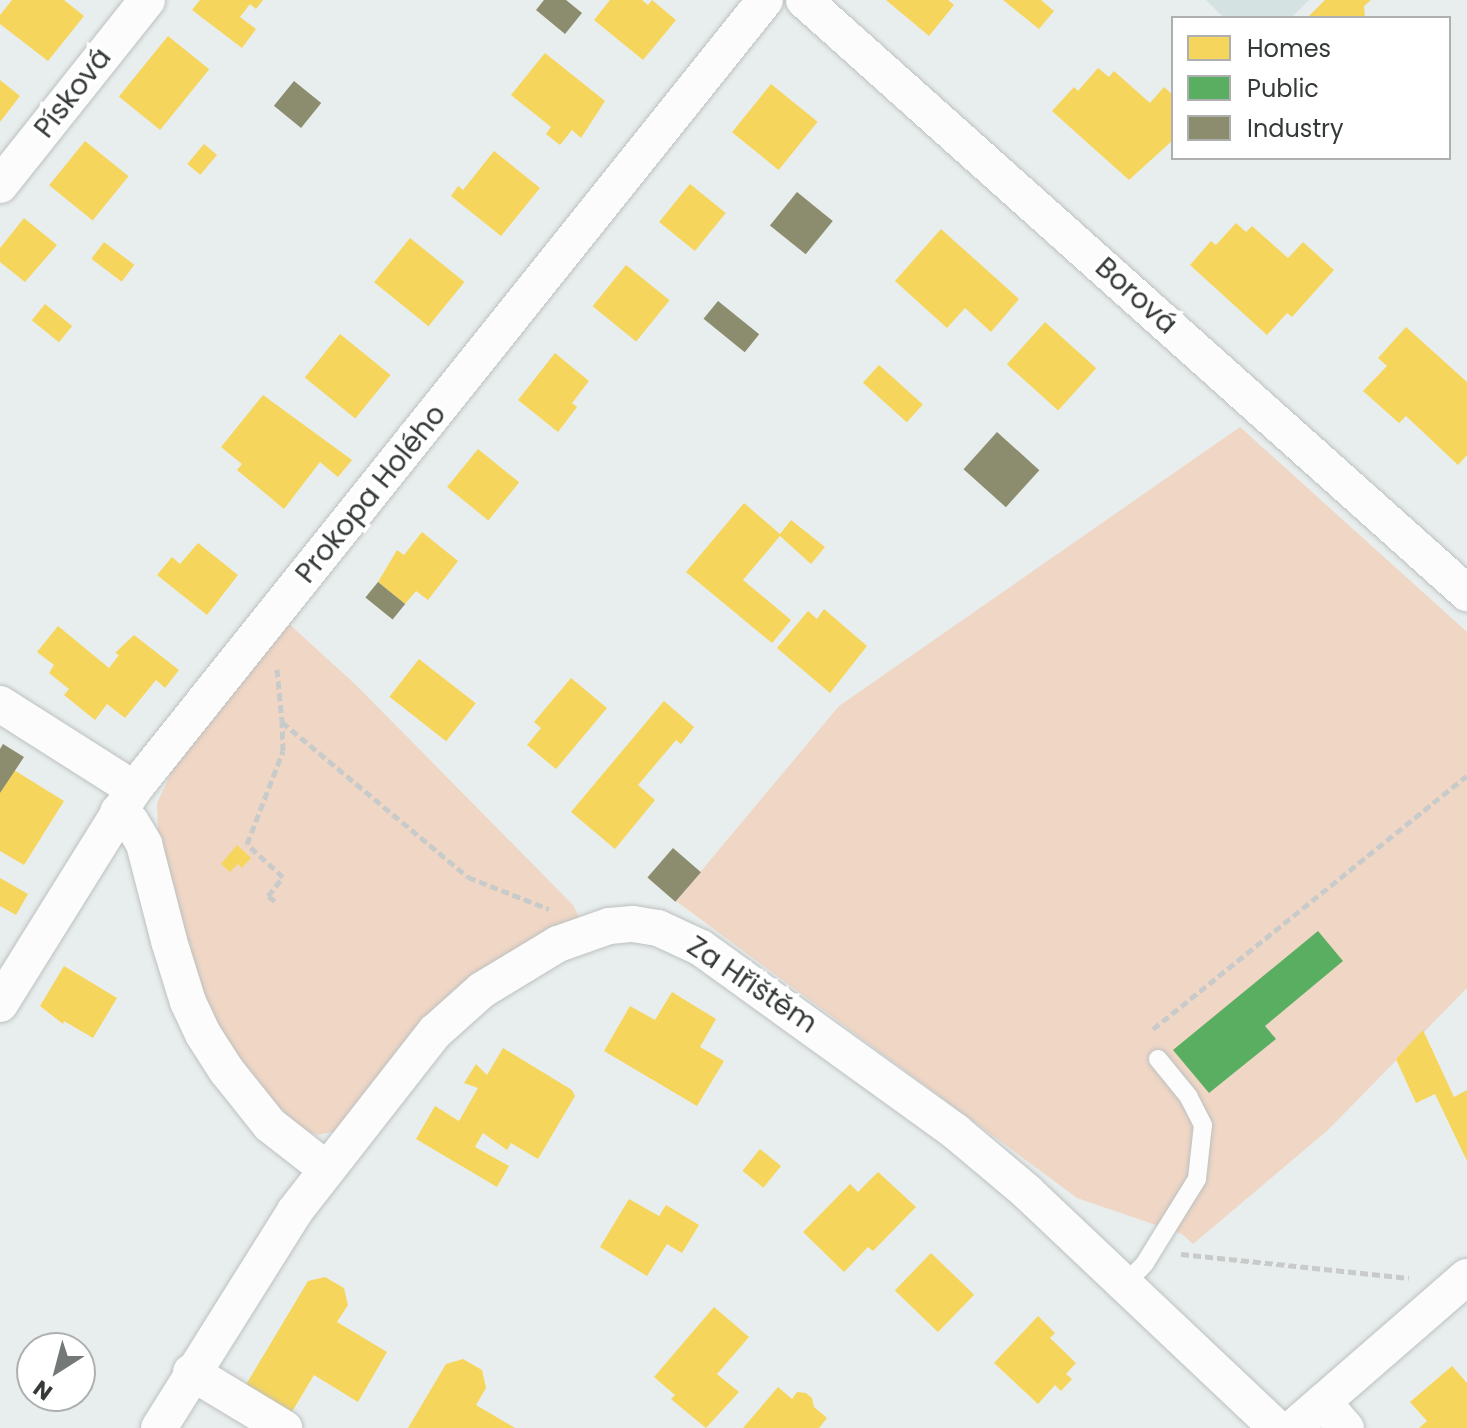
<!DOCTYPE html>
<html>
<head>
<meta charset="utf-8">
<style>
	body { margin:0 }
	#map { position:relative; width:1467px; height:1428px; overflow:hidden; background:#e8eeed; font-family:Poppins,sans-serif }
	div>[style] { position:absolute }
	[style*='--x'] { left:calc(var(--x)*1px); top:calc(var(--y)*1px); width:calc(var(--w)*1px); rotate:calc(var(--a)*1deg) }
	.built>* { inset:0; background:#d4e3e1 }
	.green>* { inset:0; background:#f0d6c5 }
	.homes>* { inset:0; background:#f6d55c; transform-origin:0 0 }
	.public>* { inset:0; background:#5aae61 }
	.industry>* { inset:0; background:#8c8c6e; transform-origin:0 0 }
	.path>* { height:5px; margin-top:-2.5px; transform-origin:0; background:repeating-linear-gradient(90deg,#c9cbcb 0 8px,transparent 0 12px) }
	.roads { filter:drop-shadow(0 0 2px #bcc1c0) drop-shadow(0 0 2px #bcc1c0) }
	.lane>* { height:18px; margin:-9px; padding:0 9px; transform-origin:9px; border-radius:9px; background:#fcfcfc }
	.street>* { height:36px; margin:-18px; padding:0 18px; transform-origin:18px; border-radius:18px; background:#fcfcfc }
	span { translate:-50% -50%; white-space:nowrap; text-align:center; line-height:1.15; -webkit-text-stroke:8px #fff; paint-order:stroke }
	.street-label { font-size:28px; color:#353a39 }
	.legend { position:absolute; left:1171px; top:16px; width:280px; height:144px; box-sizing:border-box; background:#fff; border:2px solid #aeb0b0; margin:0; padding:10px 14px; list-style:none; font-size:24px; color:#353a39 }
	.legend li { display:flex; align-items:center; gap:16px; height:40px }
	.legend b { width:40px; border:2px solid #aeb0b0 }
	.north { position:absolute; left:16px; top:1332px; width:80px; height:80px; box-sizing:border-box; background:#fff; border:2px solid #aeb0b0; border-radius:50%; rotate:216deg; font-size:22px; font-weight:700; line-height:32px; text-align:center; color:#353a39 }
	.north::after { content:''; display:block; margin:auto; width:28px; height:36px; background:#747978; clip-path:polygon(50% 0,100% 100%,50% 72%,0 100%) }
</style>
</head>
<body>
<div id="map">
	<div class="built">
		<i style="clip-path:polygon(1206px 0,1309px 0,1291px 18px,1224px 18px)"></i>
	</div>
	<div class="green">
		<i style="clip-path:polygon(1240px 427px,1467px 632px,1467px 988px,1328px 1130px,1193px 1244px,1182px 1234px,1077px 1198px,676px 901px,839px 706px)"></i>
		<i style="clip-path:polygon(288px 623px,356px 685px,573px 905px,581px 921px,336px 1131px,318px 1135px,298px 1128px,275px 1112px,207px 1014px,165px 874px,158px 831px,157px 803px,174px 767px)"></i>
	</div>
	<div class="homes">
		<i style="clip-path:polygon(12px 0,64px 0,84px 16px,48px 61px,0 24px,0 15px)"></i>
		<i style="clip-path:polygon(200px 0,263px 0,256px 9px,250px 4px,240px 17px,256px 29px,242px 48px,192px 10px)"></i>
		<i style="clip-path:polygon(610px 0,642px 0,648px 5px,652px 0,676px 20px,643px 60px,594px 20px)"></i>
		<i style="clip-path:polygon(886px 0,948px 0,954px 5px,929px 36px)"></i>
		<i style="clip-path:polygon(1003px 0,1041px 0,1054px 11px,1039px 29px)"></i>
		<i style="clip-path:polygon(1325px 0,1371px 0,1364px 6px,1365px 18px,1307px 18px)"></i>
		<i style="left:168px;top:36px;width:53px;height:78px;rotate:39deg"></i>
		<i style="clip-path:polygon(545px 53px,605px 101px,581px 138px,572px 130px,560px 145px,546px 134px,551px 127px,511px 95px)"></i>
		<i style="clip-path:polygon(1098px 68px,1109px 77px,1114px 71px,1150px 103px,1164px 87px,1173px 95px,1173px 140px,1129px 180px,1052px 111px,1074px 87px,1078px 91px)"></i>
		<i style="clip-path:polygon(0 80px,20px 96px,0 122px)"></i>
		<i style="left:771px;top:84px;width:60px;height:62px;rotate:39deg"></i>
		<i style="left:85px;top:141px;width:56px;height:57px;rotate:39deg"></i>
		<i style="left:204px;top:144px;width:17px;height:26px;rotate:40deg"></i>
		<i style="clip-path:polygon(494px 151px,540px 188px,501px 236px,451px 196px,458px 186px,463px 190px)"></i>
		<i style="left:690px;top:184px;width:46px;height:49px;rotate:39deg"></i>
		<i style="clip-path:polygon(24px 218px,57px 245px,25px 282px,0 262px,0 248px)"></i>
		<i style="clip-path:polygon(1236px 223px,1246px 232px,1252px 226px,1288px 258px,1303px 242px,1334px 270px,1292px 317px,1287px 313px,1267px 335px,1190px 265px,1211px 241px,1216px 245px)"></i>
		<i style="clip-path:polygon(941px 229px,1019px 299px,991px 332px,965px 308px,947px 328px,895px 281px)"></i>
		<i style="left:410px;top:238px;width:70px;height:57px;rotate:39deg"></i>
		<i style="left:104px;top:242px;width:38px;height:21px;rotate:37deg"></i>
		<i style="left:626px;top:265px;width:56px;height:53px;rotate:39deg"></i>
		<i style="left:45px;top:304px;width:35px;height:21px;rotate:39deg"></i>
		<i style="left:1045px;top:322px;width:69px;height:57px;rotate:42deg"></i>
		<i style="clip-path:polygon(1406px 327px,1467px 382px,1467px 455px,1458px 465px,1406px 416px,1399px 423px,1363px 391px,1387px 366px,1378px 358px)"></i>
		<i style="left:340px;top:334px;width:65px;height:56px;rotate:39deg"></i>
		<i style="clip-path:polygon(555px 353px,589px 381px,572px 403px,577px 407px,558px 432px,518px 400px)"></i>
		<i style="left:879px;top:365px;width:59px;height:24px;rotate:42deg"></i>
		<i style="clip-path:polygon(263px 395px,352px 460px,338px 477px,320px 462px,284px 509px,237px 470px,242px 464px,221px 447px)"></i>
		<i style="left:478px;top:449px;width:53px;height:49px;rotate:39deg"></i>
		<i style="clip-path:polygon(744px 503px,780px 534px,791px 520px,825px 547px,811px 564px,780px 536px,743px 580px,791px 620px,772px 643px,686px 572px)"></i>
		<i style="clip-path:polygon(422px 532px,458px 561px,428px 600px,416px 591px,405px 604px,378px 582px,397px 550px,404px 555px)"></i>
		<i style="clip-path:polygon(198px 543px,238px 575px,207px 615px,157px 575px,172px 557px,180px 564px)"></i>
		<i style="clip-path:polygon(824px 609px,867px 646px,830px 693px,777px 648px,808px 611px,817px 619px)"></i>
		<i style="clip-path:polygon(58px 626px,109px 668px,119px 655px,115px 653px,134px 635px,179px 670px,165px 688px,156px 680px,125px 718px,107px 704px,95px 720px,64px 695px,69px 689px,49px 673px,54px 665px,37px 652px)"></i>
		<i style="left:419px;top:659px;width:72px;height:48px;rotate:38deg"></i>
		<i style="clip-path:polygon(571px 678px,607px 708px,556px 769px,527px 745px,541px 728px,534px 722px)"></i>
		<i style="clip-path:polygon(664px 701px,694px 727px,681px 744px,676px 740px,638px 785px,655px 800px,615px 849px,571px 812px)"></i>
		<i style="clip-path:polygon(14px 770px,64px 801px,24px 865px,0 851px,0 793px)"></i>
		<i style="clip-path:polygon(237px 845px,251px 858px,242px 868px,238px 864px,230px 872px,221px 864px)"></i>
		<i style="clip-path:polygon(0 878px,28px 894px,16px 915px,0 906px)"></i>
		<i style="clip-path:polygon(64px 966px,117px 998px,93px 1038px,64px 1021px,63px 1024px,40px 1006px)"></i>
		<i style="clip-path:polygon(672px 992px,716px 1019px,700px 1047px,724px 1061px,697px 1106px,604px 1051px,630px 1006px,655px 1020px)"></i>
		<i style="clip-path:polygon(1423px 1030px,1454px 1097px,1467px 1090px,1467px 1161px,1435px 1094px,1416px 1103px,1396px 1059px)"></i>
		<i style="clip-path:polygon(503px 1048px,572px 1090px,575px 1096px,538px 1159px,511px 1143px,507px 1150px,483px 1133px,475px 1147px,509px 1166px,497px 1187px,416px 1139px,435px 1106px,459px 1121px,478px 1088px,464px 1083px,476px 1064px,487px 1075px)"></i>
		<i style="left:760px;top:1149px;width:27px;height:28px;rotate:39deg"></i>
		<i style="clip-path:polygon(878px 1172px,916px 1207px,873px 1251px,868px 1247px,844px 1272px,803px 1232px,850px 1184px,858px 1192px)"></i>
		<i style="clip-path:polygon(629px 1199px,659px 1216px,666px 1205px,699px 1225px,682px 1253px,667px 1244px,647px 1276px,600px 1247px)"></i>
		<i style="left:931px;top:1253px;width:60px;height:52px;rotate:44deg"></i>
		<i style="clip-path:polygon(325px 1277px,344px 1288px,348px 1305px,337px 1322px,387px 1352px,358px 1402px,314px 1375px,290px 1415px,244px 1388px,308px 1281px)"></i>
		<i style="clip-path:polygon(714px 1307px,749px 1337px,717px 1374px,739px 1392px,706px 1428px,671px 1399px,675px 1395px,654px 1377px)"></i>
		<i style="clip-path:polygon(1038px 1316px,1055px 1333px,1050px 1338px,1076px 1363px,1066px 1374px,1072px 1379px,1061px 1391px,1055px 1385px,1038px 1404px,994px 1363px)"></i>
		<i style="clip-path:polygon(463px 1359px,482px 1370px,486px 1388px,476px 1405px,515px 1428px,408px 1428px,446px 1364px)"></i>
		<i style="clip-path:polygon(1452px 1366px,1467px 1383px,1467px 1428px,1419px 1428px,1427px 1421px,1410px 1402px)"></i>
		<i style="clip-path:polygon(778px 1387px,792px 1399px,797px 1392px,806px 1393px,812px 1398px,814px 1407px,827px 1418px,819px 1428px,743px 1428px)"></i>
	</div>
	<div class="public">
		<i style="clip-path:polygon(1318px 931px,1343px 961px,1265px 1026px,1276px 1039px,1209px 1093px,1173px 1050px)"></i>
	</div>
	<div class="industry">
		<i style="clip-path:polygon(544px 0,566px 0,582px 13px,565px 34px,536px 10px)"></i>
		<i style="left:294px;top:81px;width:35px;height:32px;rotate:39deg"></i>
		<i style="left:797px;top:192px;width:46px;height:43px;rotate:39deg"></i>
		<i style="left:718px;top:301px;width:53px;height:23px;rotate:39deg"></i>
		<i style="left:997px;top:432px;width:57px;height:50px;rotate:42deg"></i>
		<i style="left:378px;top:582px;width:35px;height:20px;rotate:39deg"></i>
		<i style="clip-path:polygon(3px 744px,24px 757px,0 793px,0 749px)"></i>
		<i style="left:673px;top:848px;width:37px;height:39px;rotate:41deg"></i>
	</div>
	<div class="path">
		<i style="--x:277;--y:669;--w:53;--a:84.6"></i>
		<i style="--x:282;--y:722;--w:242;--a:39.8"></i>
		<i style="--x:468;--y:877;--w:87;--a:21.6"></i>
		<i style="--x:275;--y:901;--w:9;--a:-144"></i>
		<i style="--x:268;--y:896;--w:24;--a:-52"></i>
		<i style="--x:283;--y:877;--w:49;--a:-137.5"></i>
		<i style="--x:247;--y:844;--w:100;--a:-68.8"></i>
		<i style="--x:283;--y:751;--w:29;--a:-92"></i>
		<i style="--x:1153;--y:1029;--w:403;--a:-38.9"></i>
		<i style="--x:1181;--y:1254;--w:229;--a:6"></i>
	</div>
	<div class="roads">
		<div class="lane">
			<i style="--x:1125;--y:1284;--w:29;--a:-46"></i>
			<i style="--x:1145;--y:1263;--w:99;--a:-58.2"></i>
			<i style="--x:1197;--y:1179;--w:54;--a:-83.7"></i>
			<i style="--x:1203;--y:1125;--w:31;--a:-117"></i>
			<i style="--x:1189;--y:1097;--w:49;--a:-129.2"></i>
		</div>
		<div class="street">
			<i style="--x:804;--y:0;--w:890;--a:41.81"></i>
			<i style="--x:0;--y:185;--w:236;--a:-51.5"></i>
			<i style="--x:0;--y:704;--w:159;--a:32.4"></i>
			<i style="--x:118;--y:812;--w:16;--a:38"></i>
			<i style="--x:131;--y:822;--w:26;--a:59"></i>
			<i style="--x:144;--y:844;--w:100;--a:75.5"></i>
			<i style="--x:169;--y:941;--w:64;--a:72.7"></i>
			<i style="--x:188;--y:1002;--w:35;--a:65"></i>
			<i style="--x:203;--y:1034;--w:43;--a:57.4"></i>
			<i style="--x:226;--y:1070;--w:70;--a:51.3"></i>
			<i style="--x:270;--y:1125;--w:70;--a:38"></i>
			<i style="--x:0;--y:1004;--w:253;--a:-58.1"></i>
			<i style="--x:134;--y:789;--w:1010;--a:-51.35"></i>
			<i style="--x:191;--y:1372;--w:109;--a:31.1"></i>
			<i style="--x:1323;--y:1402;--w:35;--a:49"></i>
			<i style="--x:159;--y:1428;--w:256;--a:-57.9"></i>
			<i style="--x:295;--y:1211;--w:227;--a:-52"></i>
			<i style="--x:435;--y:1032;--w:63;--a:-41.8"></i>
			<i style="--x:482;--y:990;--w:89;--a:-31.2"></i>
			<i style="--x:558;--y:944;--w:54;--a:-19.4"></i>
			<i style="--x:609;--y:926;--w:24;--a:-5"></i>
			<i style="--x:633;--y:924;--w:25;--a:9"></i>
			<i style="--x:658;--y:928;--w:47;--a:24.9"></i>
			<i style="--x:701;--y:948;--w:314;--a:35.8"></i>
			<i style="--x:956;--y:1132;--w:92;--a:40.1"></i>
			<i style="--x:1026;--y:1191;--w:345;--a:43.4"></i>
			<i style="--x:1293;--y:1428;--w:230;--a:-41"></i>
		</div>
	</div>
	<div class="street-label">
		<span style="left:73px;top:93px;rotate:-52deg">Písková</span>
		<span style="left:1136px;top:296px;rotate:42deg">Borová</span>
		<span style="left:371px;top:494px;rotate:-51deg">Prokopa Holého</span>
		<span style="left:752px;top:985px;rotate:34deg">Za Hřištěm</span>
	</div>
	<ul class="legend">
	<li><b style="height:22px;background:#f6d55c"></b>Homes</li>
	<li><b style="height:22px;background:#5aae61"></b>Public</li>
	<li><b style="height:22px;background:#8c8c6e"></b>Industry</li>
	</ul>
	<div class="north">N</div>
</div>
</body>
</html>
